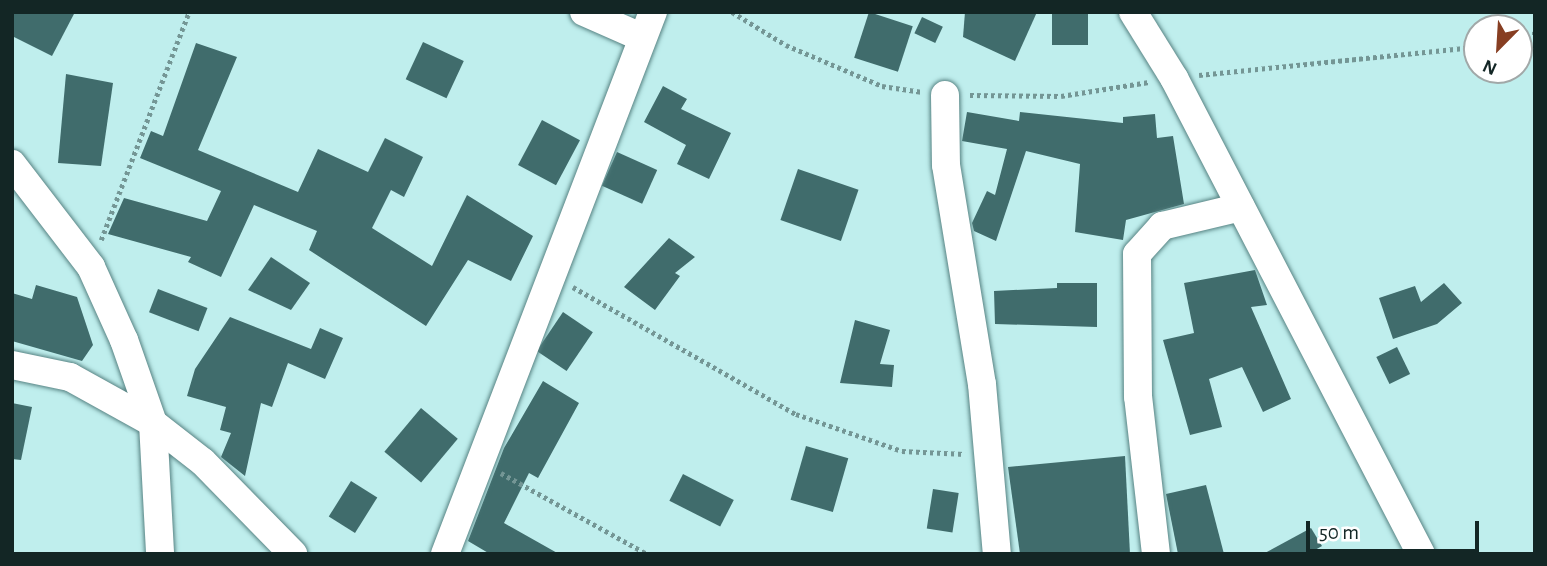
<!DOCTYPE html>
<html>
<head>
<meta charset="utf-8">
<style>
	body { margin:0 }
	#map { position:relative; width:1547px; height:566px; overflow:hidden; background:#bfeeed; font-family:"Alegreya Sans",sans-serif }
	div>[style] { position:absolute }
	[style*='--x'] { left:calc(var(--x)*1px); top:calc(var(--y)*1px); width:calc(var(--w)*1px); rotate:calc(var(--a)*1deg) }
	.building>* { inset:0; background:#406c6c; transform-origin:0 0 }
	.path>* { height:4.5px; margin-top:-2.25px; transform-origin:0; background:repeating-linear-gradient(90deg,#749695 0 3.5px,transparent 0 7px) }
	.roads { filter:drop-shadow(0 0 2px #578383) drop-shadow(0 0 2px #578383) }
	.minor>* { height:28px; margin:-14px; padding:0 14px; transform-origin:14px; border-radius:14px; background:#fff }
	span { translate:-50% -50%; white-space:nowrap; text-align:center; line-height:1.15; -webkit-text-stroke:7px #fff; paint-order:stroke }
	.frame { position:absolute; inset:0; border:14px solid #132625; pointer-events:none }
	.north { position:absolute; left:1463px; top:14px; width:70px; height:70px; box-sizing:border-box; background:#fff; border:2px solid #a1a8a8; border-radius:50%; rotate:204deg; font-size:19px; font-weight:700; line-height:28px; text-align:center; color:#132625 }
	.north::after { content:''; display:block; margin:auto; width:24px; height:32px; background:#873e22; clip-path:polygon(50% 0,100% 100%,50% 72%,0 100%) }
	.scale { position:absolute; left:1306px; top:521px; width:173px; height:32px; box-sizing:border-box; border:4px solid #132625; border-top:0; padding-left:9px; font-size:21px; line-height:24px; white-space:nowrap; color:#132625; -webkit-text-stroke:5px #fff; paint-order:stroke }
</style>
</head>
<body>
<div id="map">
	<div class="building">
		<i style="clip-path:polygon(12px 12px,75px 12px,52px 56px,12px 36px)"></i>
		<i style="left:869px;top:12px;width:46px;height:48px;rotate:18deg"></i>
		<i style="clip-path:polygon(965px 12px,1037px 12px,1015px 61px,963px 37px)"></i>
		<i style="left:1052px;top:12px;width:36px;height:33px"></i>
		<i style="left:922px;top:17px;width:23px;height:18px;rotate:25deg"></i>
		<i style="left:423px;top:42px;width:45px;height:41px;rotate:25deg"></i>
		<i style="clip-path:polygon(196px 43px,237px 57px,198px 150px,298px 192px,318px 149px,368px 172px,385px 138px,423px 157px,404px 197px,391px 190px,372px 228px,432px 266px,467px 195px,533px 236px,511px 281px,468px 260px,426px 326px,309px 250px,317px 231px,254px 205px,221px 277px,188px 262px,191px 257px,108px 234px,124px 198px,207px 221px,221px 191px,140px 158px,151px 131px,163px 136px)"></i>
		<i style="clip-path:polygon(66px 74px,113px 83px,101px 166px,58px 163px)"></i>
		<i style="clip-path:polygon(663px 86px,687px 99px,681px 109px,731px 133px,709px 179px,677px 164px,686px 145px,644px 122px)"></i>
		<i style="clip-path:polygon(967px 112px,1019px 121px,1020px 112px,1123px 123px,1123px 117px,1155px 114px,1157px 138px,1173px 136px,1184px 204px,1126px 220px,1123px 240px,1075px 232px,1080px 164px,1026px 151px,996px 241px,974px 231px,972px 223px,987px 191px,995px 195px,1007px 149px,962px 141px)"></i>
		<i style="left:542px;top:120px;width:43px;height:51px;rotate:28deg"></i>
		<i style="left:617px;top:152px;width:44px;height:37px;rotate:24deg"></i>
		<i style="left:798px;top:169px;width:64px;height:54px;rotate:19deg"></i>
		<i style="clip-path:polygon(669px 238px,695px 257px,675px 273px,680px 276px,655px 310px,624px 287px)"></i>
		<i style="clip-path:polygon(271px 257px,310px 283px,291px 310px,248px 290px)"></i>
		<i style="clip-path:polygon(1255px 270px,1267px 305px,1251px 307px,1291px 399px,1263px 412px,1242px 367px,1209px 379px,1222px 427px,1190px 435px,1163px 340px,1194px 333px,1184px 283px)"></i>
		<i style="clip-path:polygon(1057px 283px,1097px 283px,1097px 327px,995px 324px,994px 291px,1057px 288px)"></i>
		<i style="clip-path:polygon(1444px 283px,1462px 303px,1437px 324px,1393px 339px,1379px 298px,1415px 286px,1421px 302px)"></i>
		<i style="clip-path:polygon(36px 285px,77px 297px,93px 345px,82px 361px,12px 341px,12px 293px,32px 299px)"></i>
		<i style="left:158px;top:289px;width:53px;height:25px;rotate:21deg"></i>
		<i style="left:563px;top:312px;width:36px;height:47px;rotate:34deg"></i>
		<i style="clip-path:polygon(230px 317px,311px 349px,320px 328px,343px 338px,325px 379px,288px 363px,272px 407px,261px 403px,245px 476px,221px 457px,231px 433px,220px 430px,226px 407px,187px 396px,195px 369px)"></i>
		<i style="clip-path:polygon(855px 320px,890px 330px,880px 364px,894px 365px,892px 387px,840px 383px)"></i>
		<i style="left:1397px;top:347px;width:30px;height:23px;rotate:64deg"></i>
		<i style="clip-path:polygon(543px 381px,579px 403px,538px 478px,529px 473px,504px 523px,559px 554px,490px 554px,468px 541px,504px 448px)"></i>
		<i style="clip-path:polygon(12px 403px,32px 407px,21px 460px,12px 459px)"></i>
		<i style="left:421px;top:408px;width:48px;height:57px;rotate:40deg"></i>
		<i style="left:806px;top:446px;width:44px;height:56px;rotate:16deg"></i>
		<i style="clip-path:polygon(1125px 456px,1130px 554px,1020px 554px,1008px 467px)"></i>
		<i style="left:683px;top:474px;width:57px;height:30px;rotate:27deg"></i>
		<i style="left:351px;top:481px;width:31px;height:42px;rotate:32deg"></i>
		<i style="clip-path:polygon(1206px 485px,1224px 554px,1178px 554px,1166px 494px)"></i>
		<i style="left:933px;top:489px;width:26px;height:40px;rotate:9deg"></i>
		<i style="clip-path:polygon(1311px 528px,1322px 546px,1308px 554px,1263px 554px)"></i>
	</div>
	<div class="path">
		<i style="--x:732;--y:12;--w:63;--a:31.4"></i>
		<i style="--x:786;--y:45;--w:104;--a:23.1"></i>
		<i style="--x:882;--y:86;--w:41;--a:8.3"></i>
		<i style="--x:1519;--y:38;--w:17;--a:-17"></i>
		<i style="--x:1199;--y:75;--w:279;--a:-5.8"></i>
		<i style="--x:970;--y:95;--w:91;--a:0.6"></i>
		<i style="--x:1061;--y:96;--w:89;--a:-9"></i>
		<i style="--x:101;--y:240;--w:244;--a:-68.9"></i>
		<i style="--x:573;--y:287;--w:257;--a:29.7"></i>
		<i style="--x:796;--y:414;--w:112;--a:19.2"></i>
		<i style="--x:902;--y:451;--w:63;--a:2.7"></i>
		<i style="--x:501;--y:473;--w:167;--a:29"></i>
	</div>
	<div class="roads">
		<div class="minor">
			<i style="--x:584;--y:12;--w:62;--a:23.7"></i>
			<i style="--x:1133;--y:12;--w:78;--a:58.2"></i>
			<i style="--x:1174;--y:78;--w:536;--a:62.57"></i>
			<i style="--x:945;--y:95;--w:70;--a:89.2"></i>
			<i style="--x:946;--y:165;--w:222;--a:80.7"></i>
			<i style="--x:982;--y:384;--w:171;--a:85"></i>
			<i style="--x:12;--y:164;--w:130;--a:52.5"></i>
			<i style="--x:91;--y:267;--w:80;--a:65.7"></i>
			<i style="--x:124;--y:340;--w:88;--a:70.7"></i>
			<i style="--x:153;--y:423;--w:131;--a:86.9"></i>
			<i style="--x:12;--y:365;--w:59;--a:11.7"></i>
			<i style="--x:70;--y:377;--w:95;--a:29"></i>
			<i style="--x:153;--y:423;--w:63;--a:38"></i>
			<i style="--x:203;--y:462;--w:129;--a:45.6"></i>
			<i style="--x:445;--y:554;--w:581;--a:-69.01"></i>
			<i style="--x:1156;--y:554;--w:158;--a:-96.5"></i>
			<i style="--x:1138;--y:397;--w:143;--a:-90.4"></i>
			<i style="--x:1137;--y:254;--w:38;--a:-48"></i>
			<i style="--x:1162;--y:226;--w:81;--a:-13.5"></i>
		</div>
	</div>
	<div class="frame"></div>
	<div class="north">N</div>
	<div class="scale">50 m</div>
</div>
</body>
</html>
